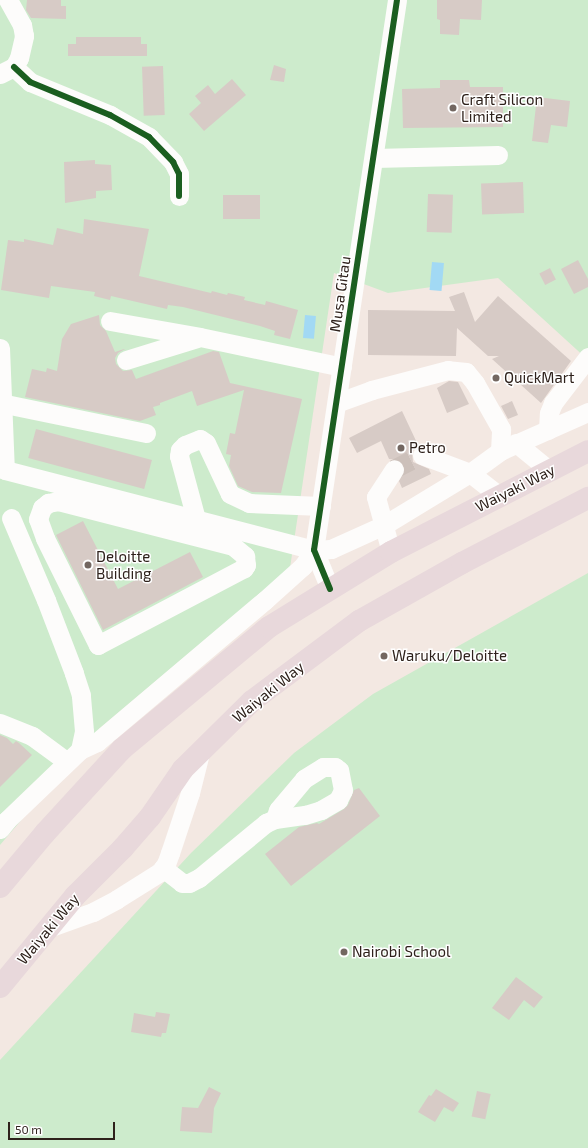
<!DOCTYPE html>
<html>
<head>
<meta charset="utf-8">
<style>
	body { margin:0 }
	#map { position:relative; width:588px; height:1148px; overflow:hidden; background:#f3e8e2; font-family:"Exo 2",sans-serif }
	div>[style] { position:absolute }
	[style*='--x'] { left:calc(var(--x)*1px); top:calc(var(--y)*1px); width:calc(var(--w)*1px); rotate:calc(var(--a)*1deg) }
	.green>* { inset:0; background:#cdebcc }
	.water>* { inset:0; background:#a2d9f4; transform-origin:0 0 }
	.building>* { inset:0; background:#d7cbc6; transform-origin:0 0 }
	.minor-tunnel>* { height:19px; margin-top:-9.5px; transform-origin:0; background:repeating-linear-gradient(90deg,#ccc0ba 0 19px,transparent 0 29px) }
	.minor>* { height:19px; margin:-9.5px; padding:0 9.5px; transform-origin:9.5px; border-radius:9.5px; background:#fdfcfb }
	.highway>* { height:22px; margin:-11px; padding:0 11px; transform-origin:11px; border-radius:11px; background:#e8d8db }
	.cycleway>* { height:6px; margin:-3px; padding:0 3px; transform-origin:3px; border-radius:3px; background:#1b5e20 }
	.dots>* { width:11px; height:11px; translate:-50% -50%; box-sizing:border-box; border:2px solid #fff; border-radius:50% }
	span { translate:-50% -50%; white-space:nowrap; text-align:center; line-height:1.15; -webkit-text-stroke:3px #fff; paint-order:stroke }
	.poi-label { font-size:15px; color:#2e211b }
	.left { translate:0 -50%; text-align:left }
	.street-label { font-size:15px; color:#2e211b }
	.scale { position:absolute; left:8px; top:1122px; width:107px; height:18px; box-sizing:border-box; border:2px solid #2e211b; border-top:0; padding-left:5px; font-size:12px; line-height:14px; white-space:nowrap; color:#2e211b; -webkit-text-stroke:3px #fff; paint-order:stroke }
</style>
</head>
<body>
<div id="map">
	<div class="green">
		<i style="clip-path:polygon(0 0,588px 0,588px 360px,498px 278px,388px 293px,334px 273px,290px 568px,100px 728px,0 845px)"></i>
		<i style="clip-path:polygon(588px 573px,588px 1148px,0 1148px,0 1060px,191px 853px,294px 753px,373px 694px)"></i>
	</div>
	<div class="water">
		<i style="left:432px;top:262px;width:12px;height:28px;rotate:5deg"></i>
		<i style="left:305px;top:315px;width:11px;height:23px;rotate:5deg"></i>
	</div>
	<div class="building">
		<i style="clip-path:polygon(27px 0,61px 0,61px 6px,66px 6px,66px 19px,31px 18px,26px 10px)"></i>
		<i style="clip-path:polygon(437px 0,482px 0,481px 20px,460px 19px,459px 35px,440px 34px,440px 20px,437px 19px)"></i>
		<i style="clip-path:polygon(76px 37px,141px 37px,141px 44px,147px 44px,147px 56px,68px 56px,68px 44px,76px 44px)"></i>
		<i style="clip-path:polygon(274px 65px,286px 69px,284px 82px,270px 80px)"></i>
		<i style="left:163px;top:66px;width:49px;height:21px;rotate:88deg"></i>
		<i style="clip-path:polygon(232px 79px,246px 95px,204px 131px,189px 114px,201px 103px,195px 96px,208px 85px,215px 94px)"></i>
		<i style="clip-path:polygon(440px 80px,469px 80px,470px 87px,503px 87px,503px 127px,403px 128px,402px 89px,440px 88px)"></i>
		<i style="clip-path:polygon(537px 97px,570px 101px,567px 127px,551px 125px,548px 143px,532px 141px)"></i>
		<i style="clip-path:polygon(95px 160px,95px 164px,111px 165px,112px 190px,96px 191px,96px 198px,65px 203px,64px 162px)"></i>
		<i style="left:523px;top:182px;width:31px;height:42px;rotate:88deg"></i>
		<i style="left:428px;top:194px;width:25px;height:38px;rotate:2deg"></i>
		<i style="left:223px;top:195px;width:37px;height:24px"></i>
		<i style="clip-path:polygon(84px 219px,149px 229px,139px 276px,211px 293px,212px 291px,227px 295px,228px 293px,245px 297px,244px 300px,265px 305px,266px 301px,298px 310px,290px 339px,274px 335px,275px 331px,260px 326px,183px 307px,168px 305px,167px 309px,111px 296px,110px 300px,94px 296px,95px 292px,51px 286px,49px 298px,1px 290px,8px 240px,24px 242px,24px 239px,53px 245px,57px 228px,83px 234px)"></i>
		<i style="clip-path:polygon(578px 260px,588px 279px,588px 287px,574px 294px,561px 269px)"></i>
		<i style="left:550px;top:268px;width:13px;height:12px;rotate:63deg"></i>
		<i style="clip-path:polygon(464px 292px,475px 322px,498px 296px,571px 361px,541px 403px,492px 359px,499px 356px,488px 356px,457px 328px,456px 356px,368px 355px,368px 310px,455px 311px,449px 297px)"></i>
		<i style="clip-path:polygon(99px 315px,100px 325px,106px 331px,115px 352px,124px 349px,125px 349px,118px 353px,115px 358px,116px 364px,123px 371px,132px 370px,136px 379px,213px 351px,219px 352px,230px 383px,302px 399px,281px 493px,252px 492px,238px 486px,229px 466px,231px 455px,226px 454px,230px 433px,235px 434px,244px 390px,197px 406px,192px 391px,160px 403px,160px 405px,153px 407px,156px 415px,140px 421px,25px 397px,32px 369px,46px 372px,47px 368px,57px 371px,62px 339px,71px 324px)"></i>
		<i style="clip-path:polygon(449px 381px,458px 382px,469px 404px,447px 413px,437px 388px)"></i>
		<i style="clip-path:polygon(512px 401px,518px 415px,508px 419px,501px 406px)"></i>
		<i style="clip-path:polygon(402px 411px,418px 445px,412px 452px,413px 462px,429px 469px,431px 474px,402px 488px,399px 481px,405px 470px,404px 464px,400px 460px,389px 459px,381px 441px,357px 453px,349px 438px)"></i>
		<i style="left:36px;top:429px;width:120px;height:30px;rotate:15deg"></i>
		<i style="clip-path:polygon(83px 521px,118px 589px,190px 552px,203px 577px,103px 630px,56px 535px)"></i>
		<i style="clip-path:polygon(0 735px,7px 738px,13px 744px,16px 741px,19px 743px,32px 755px,0 787px)"></i>
		<i style="clip-path:polygon(359px 788px,380px 816px,291px 886px,265px 854px,299px 827px,317px 823px,319px 824px,344px 809px,348px 805px,354px 790px)"></i>
		<i style="clip-path:polygon(516px 977px,543px 997px,534px 1008px,524px 1000px,509px 1020px,492px 1008px)"></i>
		<i style="clip-path:polygon(156px 1012px,170px 1014px,166px 1033px,162px 1033px,161px 1037px,131px 1032px,134px 1013px,155px 1017px)"></i>
		<i style="clip-path:polygon(209px 1087px,221px 1093px,214px 1108px,212px 1133px,180px 1131px,182px 1107px,198px 1108px)"></i>
		<i style="clip-path:polygon(436px 1089px,459px 1103px,453px 1112px,444px 1107px,435px 1122px,418px 1112px,429px 1095px,431px 1096px)"></i>
		<i style="left:477px;top:1091px;width:14px;height:26px;rotate:12deg"></i>
	</div>
	<div class="minor-tunnel">
		<i style="--x:394;--y:469;--w:31;--a:-27"></i>
	</div>
	<div class="minor">
		<i style="--x:14;--y:67;--w:22;--a:43"></i>
		<i style="--x:30;--y:82;--w:87;--a:22.4"></i>
		<i style="--x:110;--y:115;--w:45;--a:29.4"></i>
		<i style="--x:149;--y:137;--w:35;--a:46"></i>
		<i style="--x:173;--y:162;--w:13;--a:63"></i>
		<i style="--x:179;--y:174;--w:22;--a:90"></i>
		<i style="--x:0;--y:74;--w:16;--a:-27"></i>
		<i style="--x:14;--y:67;--w:10;--a:-61"></i>
		<i style="--x:19;--y:58;--w:23;--a:-77"></i>
		<i style="--x:24;--y:36;--w:11;--a:-100"></i>
		<i style="--x:22;--y:25;--w:29;--a:-119"></i>
		<i style="--x:374;--y:158;--w:124;--a:-1.4"></i>
		<i style="--x:110;--y:321;--w:91;--a:10.1"></i>
		<i style="--x:200;--y:337;--w:145;--a:11.9"></i>
		<i style="--x:0;--y:348;--w:122;--a:87.7"></i>
		<i style="--x:5;--y:470;--w:319;--a:14.5"></i>
		<i style="--x:314;--y:550;--w:17;--a:-3"></i>
		<i style="--x:331;--y:549;--w:58;--a:-24.4"></i>
		<i style="--x:384;--y:525;--w:100;--a:-31.2"></i>
		<i style="--x:470;--y:473;--w:37;--a:-36"></i>
		<i style="--x:500;--y:451;--w:22;--a:-87"></i>
		<i style="--x:501;--y:429;--w:53;--a:-119.5"></i>
		<i style="--x:475;--y:383;--w:14;--a:-129"></i>
		<i style="--x:466;--y:372;--w:18;--a:-174"></i>
		<i style="--x:448;--y:370;--w:79;--a:165.3"></i>
		<i style="--x:372;--y:390;--w:37;--a:160"></i>
		<i style="--x:126;--y:360;--w:74;--a:-17.2"></i>
		<i style="--x:1;--y:403;--w:148;--a:11.7"></i>
		<i style="--x:548;--y:430;--w:17;--a:-87"></i>
		<i style="--x:549;--y:413;--w:11;--a:-68"></i>
		<i style="--x:553;--y:403;--w:58;--a:-52.7"></i>
		<i style="--x:516;--y:443;--w:43;--a:39.3"></i>
		<i style="--x:500;--y:451;--w:96;--a:-23.9"></i>
		<i style="--x:422;--y:455;--w:51;--a:20.6"></i>
		<i style="--x:470;--y:473;--w:37;--a:38"></i>
		<i style="--x:58;--y:501;--w:181;--a:14.4"></i>
		<i style="--x:233;--y:546;--w:16;--a:40"></i>
		<i style="--x:245;--y:556;--w:9;--a:84"></i>
		<i style="--x:246;--y:565;--w:4;--a:124"></i>
		<i style="--x:244;--y:568;--w:165;--a:152.2"></i>
		<i style="--x:98;--y:645;--w:119;--a:-116.4"></i>
		<i style="--x:45;--y:538;--w:20;--a:-110"></i>
		<i style="--x:38;--y:519;--w:12;--a:-70"></i>
		<i style="--x:42;--y:508;--w:8;--a:-40"></i>
		<i style="--x:48;--y:503;--w:10;--a:-11"></i>
		<i style="--x:196;--y:519;--w:65;--a:-105.1"></i>
		<i style="--x:179;--y:456;--w:6;--a:-81"></i>
		<i style="--x:180;--y:450;--w:7;--a:-45"></i>
		<i style="--x:185;--y:445;--w:16;--a:-22"></i>
		<i style="--x:200;--y:439;--w:7;--a:34"></i>
		<i style="--x:206;--y:443;--w:56;--a:64.8"></i>
		<i style="--x:230;--y:494;--w:21;--a:25"></i>
		<i style="--x:249;--y:503;--w:72;--a:2.4"></i>
		<i style="--x:391;--y:552;--w:57;--a:-105.3"></i>
		<i style="--x:376;--y:497;--w:33;--a:-57"></i>
		<i style="--x:330;--y:589;--w:42;--a:-112.3"></i>
		<i style="--x:314;--y:550;--w:556;--a:-81.42"></i>
		<i style="--x:0;--y:723;--w:35;--a:22"></i>
		<i style="--x:32;--y:736;--w:42;--a:36.3"></i>
		<i style="--x:80;--y:750;--w:19;--a:-25"></i>
		<i style="--x:97;--y:742;--w:219;--a:-40.2"></i>
		<i style="--x:264;--y:601;--w:52;--a:-41.9"></i>
		<i style="--x:303;--y:566;--w:19;--a:-55"></i>
		<i style="--x:0;--y:829;--w:11;--a:-52"></i>
		<i style="--x:7;--y:820;--w:101;--a:-43.8"></i>
		<i style="--x:80;--y:750;--w:19;--a:-78"></i>
		<i style="--x:84;--y:731;--w:36;--a:-95"></i>
		<i style="--x:81;--y:695;--w:23;--a:-108"></i>
		<i style="--x:74;--y:673;--w:78;--a:-111"></i>
		<i style="--x:46;--y:600;--w:89;--a:-113.1"></i>
		<i style="--x:163;--y:868;--w:24;--a:38"></i>
		<i style="--x:182;--y:883;--w:7;--a:0"></i>
		<i style="--x:189;--y:883;--w:11;--a:-27"></i>
		<i style="--x:199;--y:878;--w:87;--a:-39.4"></i>
		<i style="--x:266;--y:823;--w:10;--a:-24"></i>
		<i style="--x:275;--y:819;--w:30;--a:-8"></i>
		<i style="--x:305;--y:815;--w:17;--a:-17"></i>
		<i style="--x:321;--y:810;--w:20;--a:-30"></i>
		<i style="--x:338;--y:800;--w:11;--a:-63"></i>
		<i style="--x:343;--y:790;--w:20;--a:-101"></i>
		<i style="--x:339;--y:770;--w:5;--a:-143"></i>
		<i style="--x:335;--y:767;--w:12;--a:180"></i>
		<i style="--x:323;--y:767;--w:22;--a:148"></i>
		<i style="--x:304;--y:779;--w:40;--a:130"></i>
		<i style="--x:278;--y:810;--w:9;--a:108"></i>
		<i style="--x:48;--y:928;--w:48;--a:-19.6"></i>
		<i style="--x:93;--y:912;--w:27;--a:-28"></i>
		<i style="--x:117;--y:899;--w:51;--a:-32.1"></i>
		<i style="--x:160;--y:872;--w:10;--a:-53"></i>
		<i style="--x:166;--y:864;--w:12;--a:-70"></i>
		<i style="--x:170;--y:853;--w:63;--a:-71.6"></i>
		<i style="--x:190;--y:793;--w:41;--a:-76"></i>
	</div>
	<div class="highway">
		<i style="--x:0;--y:887;--w:70;--a:-50.2"></i>
		<i style="--x:45;--y:833;--w:114;--a:-47.5"></i>
		<i style="--x:122;--y:749;--w:191;--a:-39.7"></i>
		<i style="--x:269;--y:627;--w:143;--a:-31.6"></i>
		<i style="--x:391;--y:552;--w:221;--a:-27.1"></i>
		<i style="--x:0;--y:987;--w:118;--a:-50.5"></i>
		<i style="--x:75;--y:896;--w:68;--a:-45"></i>
		<i style="--x:123;--y:848;--w:41;--a:-48.9"></i>
		<i style="--x:150;--y:817;--w:58;--a:-55.5"></i>
		<i style="--x:183;--y:769;--w:97;--a:-44.6"></i>
		<i style="--x:252;--y:701;--w:134;--a:-36.8"></i>
		<i style="--x:359;--y:621;--w:118;--a:-29.4"></i>
		<i style="--x:462;--y:563;--w:142;--a:-27.3"></i>
	</div>
	<div class="cycleway">
		<i style="--x:14;--y:67;--w:22;--a:43"></i>
		<i style="--x:30;--y:82;--w:87;--a:22.4"></i>
		<i style="--x:110;--y:115;--w:45;--a:29.4"></i>
		<i style="--x:149;--y:137;--w:35;--a:46"></i>
		<i style="--x:173;--y:162;--w:13;--a:63"></i>
		<i style="--x:179;--y:174;--w:22;--a:90"></i>
		<i style="--x:330;--y:589;--w:42;--a:-112.3"></i>
		<i style="--x:314;--y:550;--w:556;--a:-81.42"></i>
	</div>
	<div class="dots">
		<i style="left:453px;top:108px;background:#736761"></i>
		<i style="left:496px;top:378px;background:#736761"></i>
		<i style="left:401px;top:448px;background:#736761"></i>
		<i style="left:88px;top:565px;background:#736761"></i>
		<i style="left:384px;top:656px;background:#736761"></i>
		<i style="left:344px;top:952px;background:#736761"></i>
	</div>
	<div class="poi-label">
		<span class="left" style="left:461px;top:108px">Craft Silicon<br>Limited</span>
		<span class="left" style="left:504px;top:378px">QuickMart</span>
		<span class="left" style="left:409px;top:448px">Petro</span>
		<span class="left" style="left:96px;top:565px">Deloitte<br>Building</span>
		<span class="left" style="left:392px;top:656px">Waruku/Deloitte</span>
		<span class="left" style="left:352px;top:952px">Nairobi School</span>
	</div>
	<div class="street-label">
		<span style="left:340px;top:294px;rotate:-82deg">Musa Gitau</span>
		<span style="left:515px;top:488px;rotate:-27deg">Waiyaki Way</span>
		<span style="left:268px;top:692px;rotate:-39deg">Waiyaki Way</span>
		<span style="left:48px;top:929px;rotate:-50deg">Waiyaki Way</span>
	</div>
	<div class="scale">50 m</div>
</div>
</body>
</html>
